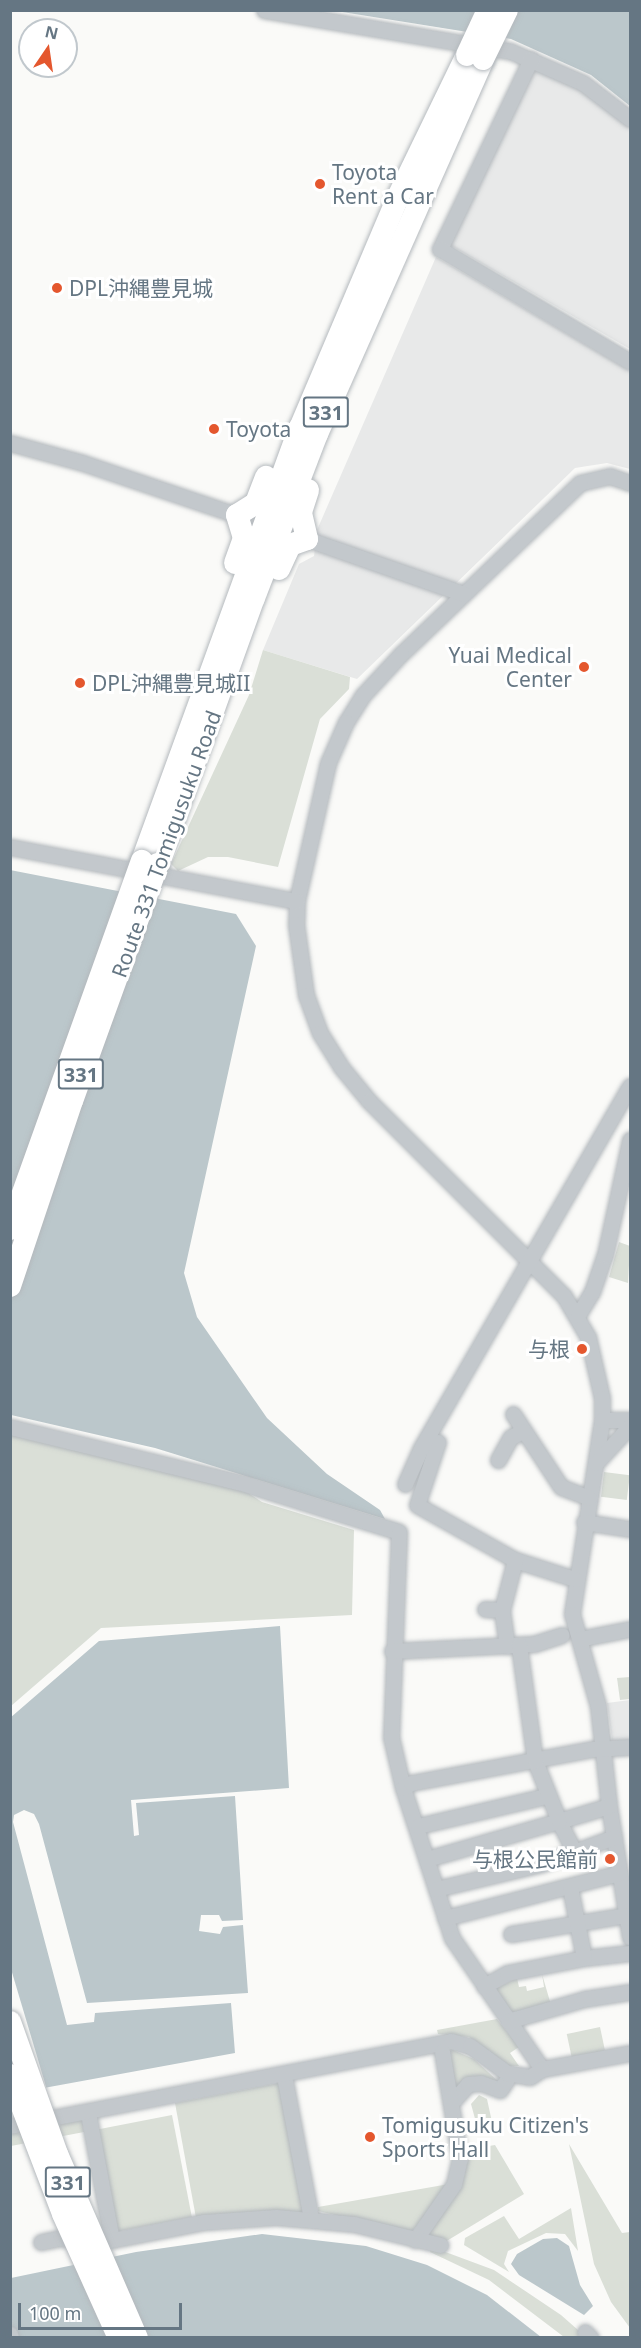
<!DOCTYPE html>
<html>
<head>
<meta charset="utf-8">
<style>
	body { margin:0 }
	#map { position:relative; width:641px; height:2348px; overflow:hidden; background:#fafaf8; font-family:"Noto Sans","Noto Sans JP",sans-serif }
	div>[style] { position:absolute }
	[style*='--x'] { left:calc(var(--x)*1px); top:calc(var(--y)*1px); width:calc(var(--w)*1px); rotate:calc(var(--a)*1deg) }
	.built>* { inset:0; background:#e8e9e9 }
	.green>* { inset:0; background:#dadfd7; transform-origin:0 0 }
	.water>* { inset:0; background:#bbc7cb }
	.pier>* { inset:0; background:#fafaf8 }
	.roads { filter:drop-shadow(0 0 2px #b4b9bd) drop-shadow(0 0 2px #b4b9bd) }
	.minor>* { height:15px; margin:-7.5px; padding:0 7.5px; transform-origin:7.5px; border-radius:7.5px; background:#c3c8cc }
	.highway>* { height:22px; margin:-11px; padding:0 11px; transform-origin:11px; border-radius:11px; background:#fff }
	.bridges { filter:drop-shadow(0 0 2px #b4b9bd) drop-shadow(0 0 2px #b4b9bd) }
	.highway-bridge>* { height:22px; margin:-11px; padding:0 11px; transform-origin:11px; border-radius:11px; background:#fff }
	.dots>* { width:16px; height:16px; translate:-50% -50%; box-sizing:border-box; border:3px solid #fff; border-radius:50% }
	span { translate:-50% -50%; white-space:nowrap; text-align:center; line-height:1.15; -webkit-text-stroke:6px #fff; paint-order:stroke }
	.shield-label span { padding:2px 4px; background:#fff; border:2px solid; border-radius:4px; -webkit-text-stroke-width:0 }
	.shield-label { font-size:20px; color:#657683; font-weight:700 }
	.poi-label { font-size:21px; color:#657683 }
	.left { translate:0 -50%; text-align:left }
	.right { translate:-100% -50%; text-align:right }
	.street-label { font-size:21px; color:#657683 }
	.frame { position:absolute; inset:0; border:12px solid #657683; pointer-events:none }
	.north { position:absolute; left:18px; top:18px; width:60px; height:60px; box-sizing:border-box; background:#fff; border:2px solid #c1c8cd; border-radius:50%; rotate:13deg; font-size:16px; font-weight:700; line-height:24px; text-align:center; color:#657683 }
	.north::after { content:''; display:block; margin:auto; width:21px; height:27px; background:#e4572e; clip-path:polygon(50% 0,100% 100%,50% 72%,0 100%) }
	.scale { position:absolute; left:18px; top:2303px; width:164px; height:27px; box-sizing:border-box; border:3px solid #657683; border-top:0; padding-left:8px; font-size:18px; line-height:21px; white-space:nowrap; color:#657683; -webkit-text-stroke:4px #fff; paint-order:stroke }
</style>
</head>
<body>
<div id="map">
	<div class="built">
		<i style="clip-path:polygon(538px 67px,580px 88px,630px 127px,630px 349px,450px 245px,517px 87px)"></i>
		<i style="clip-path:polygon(436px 257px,630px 371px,630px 469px,607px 463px,575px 468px,357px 679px,263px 650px,299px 564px,314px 556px,317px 530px)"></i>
		<i style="clip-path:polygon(630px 1700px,630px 1742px,613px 1746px,607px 1703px)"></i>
	</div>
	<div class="green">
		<i style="clip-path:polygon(263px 650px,350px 677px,349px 689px,320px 719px,278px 867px,228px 857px,208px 857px,178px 871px,171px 864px,249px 695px)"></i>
		<i style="clip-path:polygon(619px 1242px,630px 1246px,628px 1283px,609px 1277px)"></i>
		<i style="clip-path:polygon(11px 1434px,245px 1491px,262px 1502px,354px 1530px,352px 1615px,101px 1628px,11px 1706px)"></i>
		<i style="left:604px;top:1472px;width:26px;height:25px;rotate:7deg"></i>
		<i style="clip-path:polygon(630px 1677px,630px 1699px,620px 1700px,617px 1678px)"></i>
		<i style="clip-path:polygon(542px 1974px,551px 2005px,513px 2017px,495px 1989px,517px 1978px,519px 1987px,526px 1986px,527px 1991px,544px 1987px)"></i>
		<i style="clip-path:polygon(497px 2019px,519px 2047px,510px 2053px,519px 2066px,506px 2066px,469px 2037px,438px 2034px,437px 2030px)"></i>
		<i style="left:600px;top:2027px;width:24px;height:34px;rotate:78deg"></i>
		<i style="clip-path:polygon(453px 2050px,474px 2059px,501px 2084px,455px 2092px,448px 2052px)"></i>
		<i style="clip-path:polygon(279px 2083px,307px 2212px,196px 2218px,175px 2103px)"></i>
		<i style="clip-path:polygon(479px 2095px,487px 2099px,492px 2122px,483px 2130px,477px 2126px,471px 2104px)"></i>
		<i style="left:172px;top:2115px;width:104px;height:76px;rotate:79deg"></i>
		<i style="clip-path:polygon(82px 2118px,84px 2132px,11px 2146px,11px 2133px,15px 2131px)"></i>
		<i style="clip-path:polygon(464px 2142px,477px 2148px,495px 2145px,524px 2194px,445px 2242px,422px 2232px,453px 2191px)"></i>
		<i style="clip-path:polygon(569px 2144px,622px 2233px,630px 2232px,630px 2328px,611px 2302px,594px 2264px)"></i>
		<i style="clip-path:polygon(449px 2184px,411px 2233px,318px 2211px,318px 2207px)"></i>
		<i style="clip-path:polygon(571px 2208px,578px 2251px,565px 2234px,546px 2233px,508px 2251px,504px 2264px,509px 2272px,464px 2245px,465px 2238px,504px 2216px,519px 2239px)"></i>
		<i style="clip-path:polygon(432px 2247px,494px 2270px,561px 2315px,586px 2337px,564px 2337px,489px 2280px,430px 2252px)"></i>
	</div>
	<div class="water">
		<i style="clip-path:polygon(336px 11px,630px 11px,630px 106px,591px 75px,511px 39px)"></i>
		<i style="clip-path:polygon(10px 870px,236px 914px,256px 946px,184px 1273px,197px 1317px,267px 1418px,327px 1474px,380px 1510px,385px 1519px,155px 1448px,11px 1415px)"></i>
		<i style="clip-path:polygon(280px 1626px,289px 1788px,131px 1800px,134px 1836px,139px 1835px,136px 1803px,235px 1796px,243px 1920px,222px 1921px,219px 1915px,201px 1915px,199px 1931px,220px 1934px,223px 1927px,243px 1925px,248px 1993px,87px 2003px,39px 1824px,34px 1814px,24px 1810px,14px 1815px,13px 1822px,67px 2025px,94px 2022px,95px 2013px,231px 2003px,235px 2053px,11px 2094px,10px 1718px,99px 1641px)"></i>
		<i style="clip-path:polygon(262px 2234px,366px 2246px,427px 2265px,487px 2295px,541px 2337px,11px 2338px,11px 2278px,136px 2252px)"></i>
		<i style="clip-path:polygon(557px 2238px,569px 2246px,580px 2285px,593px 2306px,584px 2315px,519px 2275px,511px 2264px,517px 2254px,543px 2239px)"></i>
	</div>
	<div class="pier">
		<i style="clip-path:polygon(11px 1969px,47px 2090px,10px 2097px)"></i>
	</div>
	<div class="roads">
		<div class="minor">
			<i style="--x:264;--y:10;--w:249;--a:9.5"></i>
			<i style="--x:510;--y:51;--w:80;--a:23.7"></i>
			<i style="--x:583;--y:83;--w:59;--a:37.5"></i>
			<i style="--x:531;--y:59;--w:211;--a:115.6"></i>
			<i style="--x:440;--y:249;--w:221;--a:30.7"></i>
			<i style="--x:10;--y:443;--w:76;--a:15.3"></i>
			<i style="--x:83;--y:463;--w:163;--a:18.7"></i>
			<i style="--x:630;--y:483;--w:21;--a:-161"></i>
			<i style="--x:610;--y:476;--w:31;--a:167"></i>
			<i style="--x:580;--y:483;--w:248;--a:136.3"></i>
			<i style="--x:401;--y:654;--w:56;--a:132.8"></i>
			<i style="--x:363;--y:695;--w:32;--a:122"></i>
			<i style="--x:346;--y:722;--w:45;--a:113.7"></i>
			<i style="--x:328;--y:763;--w:141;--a:102.7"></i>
			<i style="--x:297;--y:901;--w:23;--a:92"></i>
			<i style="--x:296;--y:924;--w:72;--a:82"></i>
			<i style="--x:306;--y:995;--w:40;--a:69.8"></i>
			<i style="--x:320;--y:1033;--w:40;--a:58"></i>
			<i style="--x:341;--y:1067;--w:44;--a:50.5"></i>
			<i style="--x:369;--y:1101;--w:276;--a:45"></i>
			<i style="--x:564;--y:1296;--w:48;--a:59.7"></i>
			<i style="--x:588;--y:1337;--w:63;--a:77.1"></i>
			<i style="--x:602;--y:1398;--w:22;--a:90"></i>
			<i style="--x:602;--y:1420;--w:196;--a:98.8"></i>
			<i style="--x:572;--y:1614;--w:96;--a:74.2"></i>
			<i style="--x:598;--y:1706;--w:101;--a:83.7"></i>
			<i style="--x:609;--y:1806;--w:133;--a:80.9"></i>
			<i style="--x:307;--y:539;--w:166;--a:19.3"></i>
			<i style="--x:10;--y:847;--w:292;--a:10.7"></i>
			<i style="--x:578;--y:1315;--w:27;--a:-59"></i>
			<i style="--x:592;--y:1292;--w:39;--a:-71"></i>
			<i style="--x:605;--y:1255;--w:118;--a:-77.7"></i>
			<i style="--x:513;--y:1414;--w:87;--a:56.7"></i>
			<i style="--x:561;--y:1487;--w:30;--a:21"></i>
			<i style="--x:602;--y:1420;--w:28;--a:0"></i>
			<i style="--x:10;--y:1427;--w:239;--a:13.6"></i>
			<i style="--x:242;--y:1483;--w:164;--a:17.3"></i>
			<i style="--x:399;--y:1532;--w:205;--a:92.2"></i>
			<i style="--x:391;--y:1737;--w:52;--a:76.8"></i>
			<i style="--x:403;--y:1788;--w:158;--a:71.9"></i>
			<i style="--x:452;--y:1938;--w:159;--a:55.5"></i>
			<i style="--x:542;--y:2069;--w:89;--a:-10.3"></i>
			<i style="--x:438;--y:1442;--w:66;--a:108.4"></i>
			<i style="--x:417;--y:1505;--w:112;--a:29.3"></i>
			<i style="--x:515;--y:1560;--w:63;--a:17.6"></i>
			<i style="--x:498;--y:1460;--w:26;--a:-61"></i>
			<i style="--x:511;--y:1437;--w:13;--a:-27"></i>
			<i style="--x:596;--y:1463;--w:50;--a:-47.4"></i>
			<i style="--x:405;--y:1484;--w:39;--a:-66"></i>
			<i style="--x:421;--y:1448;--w:418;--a:-60"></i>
			<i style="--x:584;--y:1522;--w:47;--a:8.7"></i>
			<i style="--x:485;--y:1609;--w:17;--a:3"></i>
			<i style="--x:579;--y:1639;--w:52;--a:-11.1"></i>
			<i style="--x:507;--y:1646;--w:36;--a:-98"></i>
			<i style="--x:502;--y:1610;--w:52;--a:-75.4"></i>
			<i style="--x:392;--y:1651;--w:142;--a:-2.8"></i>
			<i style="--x:534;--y:1644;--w:29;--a:-18"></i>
			<i style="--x:403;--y:1788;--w:9;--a:-32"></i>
			<i style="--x:411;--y:1783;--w:185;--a:-10.6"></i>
			<i style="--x:593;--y:1749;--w:37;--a:-3"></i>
			<i style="--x:418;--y:1826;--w:131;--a:-13.2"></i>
			<i style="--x:574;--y:1851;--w:34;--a:-117"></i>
			<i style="--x:559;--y:1821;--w:52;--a:-16.7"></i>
			<i style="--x:427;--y:1859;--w:137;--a:-16.1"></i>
			<i style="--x:559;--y:1821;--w:65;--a:-111.8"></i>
			<i style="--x:535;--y:1761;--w:117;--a:-97.9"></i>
			<i style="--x:436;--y:1889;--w:108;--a:-13.4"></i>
			<i style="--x:541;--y:1864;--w:78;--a:-20.3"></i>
			<i style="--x:445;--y:1918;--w:180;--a:-14.5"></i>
			<i style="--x:511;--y:1934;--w:118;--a:-9.3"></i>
			<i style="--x:584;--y:1958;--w:46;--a:-6.2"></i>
			<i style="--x:484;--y:1986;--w:26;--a:-29"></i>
			<i style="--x:507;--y:1973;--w:78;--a:-11"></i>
			<i style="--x:584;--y:1958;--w:72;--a:-101.2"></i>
			<i style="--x:508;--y:2021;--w:79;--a:-16.1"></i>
			<i style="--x:584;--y:1999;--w:47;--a:-8.7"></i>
			<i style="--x:285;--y:2081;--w:139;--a:79.3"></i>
			<i style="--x:452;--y:2102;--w:24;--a:-48"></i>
			<i style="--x:468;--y:2084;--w:13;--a:-4"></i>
			<i style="--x:481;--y:2083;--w:20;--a:20"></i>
			<i style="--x:500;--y:2090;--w:11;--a:-56"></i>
			<i style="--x:89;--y:2118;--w:124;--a:79.3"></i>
			<i style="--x:10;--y:2126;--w:449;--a:-10.9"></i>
			<i style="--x:451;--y:2041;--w:20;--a:15"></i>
			<i style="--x:470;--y:2046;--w:46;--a:36.1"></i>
			<i style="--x:507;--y:2073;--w:23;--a:10"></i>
			<i style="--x:530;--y:2077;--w:14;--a:-34"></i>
			<i style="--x:415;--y:2240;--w:68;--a:-55.1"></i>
			<i style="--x:454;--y:2184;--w:26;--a:-77"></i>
			<i style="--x:460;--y:2159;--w:109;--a:-99.5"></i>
			<i style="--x:41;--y:2242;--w:19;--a:-12"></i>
			<i style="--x:60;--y:2238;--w:47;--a:3.7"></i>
			<i style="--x:107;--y:2241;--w:99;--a:-11.1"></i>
			<i style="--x:204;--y:2222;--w:72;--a:-4"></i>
			<i style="--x:276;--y:2217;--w:78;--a:5.1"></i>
			<i style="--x:354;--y:2224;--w:89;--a:13.6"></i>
			<i style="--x:585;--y:2332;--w:8;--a:45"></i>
			<i style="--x:10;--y:2334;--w:4;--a:76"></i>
		</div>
		<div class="highway">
			<i style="--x:235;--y:563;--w:27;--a:-70"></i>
			<i style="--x:244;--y:538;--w:24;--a:-107"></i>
			<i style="--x:237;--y:515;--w:22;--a:-32"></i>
			<i style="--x:256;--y:503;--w:28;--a:-69"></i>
			<i style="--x:279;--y:569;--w:26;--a:-65"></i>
			<i style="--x:290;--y:545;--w:18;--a:-19"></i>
			<i style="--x:307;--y:539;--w:28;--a:-103"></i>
			<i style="--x:301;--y:512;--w:23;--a:-72"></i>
			<i style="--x:142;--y:861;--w:461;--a:-70"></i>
			<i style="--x:300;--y:428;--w:249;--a:-67"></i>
			<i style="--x:397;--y:199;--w:160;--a:-64.1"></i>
			<i style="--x:158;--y:864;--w:283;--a:-70.2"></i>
			<i style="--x:254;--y:598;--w:176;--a:-69"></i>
			<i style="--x:317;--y:434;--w:410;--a:-66.1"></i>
		</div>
	</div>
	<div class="bridges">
		<div class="highway-bridge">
			<i style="--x:467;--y:55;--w:50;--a:-65"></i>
			<i style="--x:483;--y:59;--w:55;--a:-63.9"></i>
			<i style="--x:10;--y:1229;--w:391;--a:-70.3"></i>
			<i style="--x:10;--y:1286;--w:195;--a:-71.5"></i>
			<i style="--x:72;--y:1101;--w:252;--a:-70.1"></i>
			<i style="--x:10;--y:2022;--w:140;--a:70.4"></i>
			<i style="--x:57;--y:2154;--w:201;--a:66.5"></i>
			<i style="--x:10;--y:2075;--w:149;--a:69.1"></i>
			<i style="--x:63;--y:2214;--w:136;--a:65.7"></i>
		</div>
	</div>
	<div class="dots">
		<i style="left:320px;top:184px;background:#e4572e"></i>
		<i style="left:57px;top:288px;background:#e4572e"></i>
		<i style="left:214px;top:429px;background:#e4572e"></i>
		<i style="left:584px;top:667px;background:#e4572e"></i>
		<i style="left:80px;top:683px;background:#e4572e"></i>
		<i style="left:582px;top:1349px;background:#e4572e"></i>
		<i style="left:610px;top:1859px;background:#e4572e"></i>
		<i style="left:370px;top:2137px;background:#e4572e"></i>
	</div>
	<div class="shield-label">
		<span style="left:326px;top:412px">331</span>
		<span style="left:81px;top:1074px">331</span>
		<span style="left:68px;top:2182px">331</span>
	</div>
	<div class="poi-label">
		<span class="left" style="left:332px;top:184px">Toyota<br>Rent a Car</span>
		<span class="left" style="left:69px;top:288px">DPL沖縄豊見城</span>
		<span class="left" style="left:226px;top:429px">Toyota</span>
		<span class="right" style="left:572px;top:667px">Yuai Medical<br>Center</span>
		<span class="left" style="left:92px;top:683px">DPL沖縄豊見城II</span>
		<span class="right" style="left:570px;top:1349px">与根</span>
		<span class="right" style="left:598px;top:1859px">与根公民館前</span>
		<span class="left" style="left:382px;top:2137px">Tomigusuku Citizen's<br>Sports Hall</span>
	</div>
	<div class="street-label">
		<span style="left:166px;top:844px;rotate:-70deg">Route 331 Tomigusuku Road</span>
	</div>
	<div class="frame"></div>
	<div class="north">N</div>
	<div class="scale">100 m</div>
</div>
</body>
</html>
